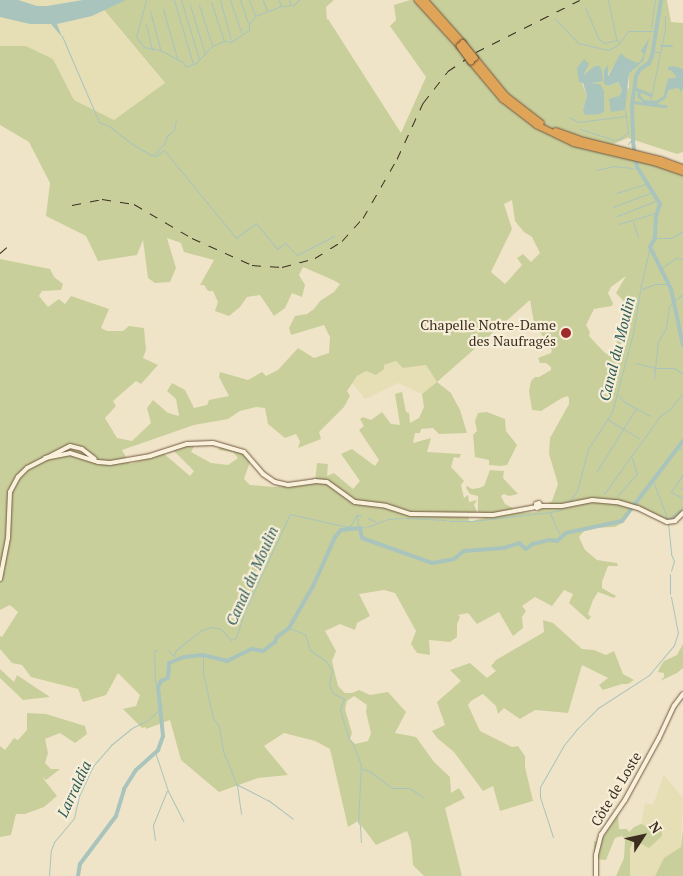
<!DOCTYPE html>
<html>
<head>
<meta charset="utf-8">
<style>
	body { margin:0 }
	#map { position:relative; width:683px; height:876px; overflow:hidden; background:#f0e4c8; font-family:"PT Serif",serif }
	div>[style] { position:absolute }
	[style*='--x'] { left:calc(var(--x)*1px); top:calc(var(--y)*1px); width:calc(var(--w)*1px); rotate:calc(var(--a)*1deg) }
	.farmland>* { inset:0; background:#e6deb5 }
	.green>* { inset:0; background:#c9cf9b }
	.water>* { inset:0; background:#a9c4bc }
	.stream>* { height:1px; margin:-0.5px; padding:0 0.5px; transform-origin:0.5px; border-radius:0.5px; background:#a9c4bc }
	.canal>* { height:2.5px; margin:-1.25px; padding:0 1.25px; transform-origin:1.25px; border-radius:1.25px; background:#a9c4bc }
	.river>* { height:4px; margin:-2px; padding:0 2px; transform-origin:2px; border-radius:2px; background:#a9c4bc }
	.roads { filter:drop-shadow(0 0 1px #6f573f) drop-shadow(0 0 1px #6f573f) }
	.secondary>* { height:4px; margin:-2px; padding:0 2px; transform-origin:2px; border-radius:2px; background:#faf1dc }
	.highway>* { height:5.5px; margin:-2.75px; padding:0 2.75px; transform-origin:2.75px; border-radius:2.75px; background:#e0a458 }
	.rail>* { height:1px; margin-top:-0.5px; transform-origin:0; background:repeating-linear-gradient(90deg,#3d2e20 0 9px,transparent 0 18px) }
	.bridges { filter:drop-shadow(0 0 1px #5b4430) drop-shadow(0 0 1px #5b4430) }
	.highway-bridge>* { height:5.5px; margin:-2.75px; padding:0 2.75px; transform-origin:2.75px; border-radius:2.75px; background:#e0a458 }
	.dots>* { width:14px; height:14px; translate:-50% -50%; box-sizing:border-box; border:2px solid #f7eed8; border-radius:50% }
	span { translate:-50% -50%; white-space:nowrap; text-align:center; line-height:1.15; -webkit-text-stroke:4.5px #f7eed8; paint-order:stroke }
	.poi-label { font-size:14px; color:#3d2e20 }
	.right { translate:-100% -50%; text-align:right }
	.street-label { font-size:14px; color:#3d2e20 }
	.water-label { font-size:15px; color:#2f5d5a; font-style:italic }
	.north { position:absolute; left:618px; top:811px; width:50px; height:50px; -webkit-text-stroke:4px #f7eed8; paint-order:stroke; rotate:55deg; font-size:14px; font-weight:700; line-height:20px; text-align:center; color:#3d2e20 }
	.north::after { content:''; display:block; margin:auto; width:18px; height:22px; background:#3d2e20; clip-path:polygon(50% 0,100% 100%,50% 72%,0 100%) }
</style>
</head>
<body>
<div id="map">
	<div class="farmland">
		<i style="clip-path:polygon(0 0,107px 0,104px 11px,165px 84px,114px 120px,74px 100px,53px 59px,26px 46px,0 46px)"></i>
		<i style="clip-path:polygon(397px 361px,404px 368px,426px 365px,437px 382px,422px 394px,398px 383px,365px 399px,352px 383px,357px 376px,366px 371px,376px 375px,384px 365px)"></i>
		<i style="clip-path:polygon(664px 775px,683px 798px,681px 847px,664px 858px,655px 876px,630px 876px,630px 849px,634px 840px,649px 827px,641px 824px,645px 803px,653px 805px)"></i>
	</div>
	<div class="green">
		<i style="clip-path:polygon(evenodd,107px 0,334px 0,326px 7px,327px 20px,328px 19px,401px 133px,426px 77px,390px 26px,396px 20px,394px 5px,410px 0,667px 0,671px 22px,683px 23px,683px 152px,677px 154px,628px 138px,613px 144px,683px 164px,683px 511px,672px 520px,663px 520px,635px 505px,624px 522px,615px 527px,590px 528px,584px 531px,579px 537px,585px 550px,597px 560px,617px 563px,618px 566px,608px 566px,602px 582px,602px 588px,616px 596px,614px 598px,598px 592px,593px 600px,588px 614px,591px 617px,588px 620px,569px 603px,573px 594px,564px 590px,552px 606px,535px 597px,522px 606px,526px 611px,522px 617px,523px 628px,513px 636px,499px 612px,477px 624px,468px 613px,458px 615px,460px 617px,457px 624px,457px 637px,450px 642px,429px 640px,430px 655px,417px 653px,411px 644px,416px 631px,395px 593px,384px 590px,359px 594px,370px 616px,357px 623px,355px 630px,340px 624px,325px 631px,336px 651px,332px 661px,338px 686px,345px 693px,352px 693px,359px 690px,370px 695px,388px 692px,406px 712px,395px 733px,416px 737px,434px 762px,450px 777px,451px 793px,459px 788px,465px 798px,445px 808px,462px 876px,424px 876px,413px 865px,411px 842px,407px 831px,376px 845px,358px 821px,348px 827px,330px 749px,315px 741px,284px 733px,264px 746px,288px 775px,258px 778px,219px 792px,181px 760px,170px 720px,146px 729px,146px 727px,142px 728px,123px 709px,136px 706px,140px 695px,118px 673px,106px 695px,83px 702px,78px 689px,31px 677px,22px 665px,12px 663px,0 649px,0 636px,2px 637px,18px 612px,10px 605px,0 610px,0 259px,50px 269px,54px 277px,63px 284px,61px 290px,42px 291px,39px 296px,48px 307px,59px 299px,65px 304px,71px 296px,109px 309px,101px 328px,107px 331px,123px 331px,129px 326px,144px 328px,146px 350px,143px 358px,158px 365px,141px 384px,136px 381px,113px 401px,116px 406px,105px 418px,117px 438px,132px 441px,151px 423px,147px 408px,153px 400px,168px 413px,179px 416px,176px 399px,167px 391px,172px 383px,185px 390px,194px 408px,207px 405px,209px 400px,229px 396px,219px 377px,220px 372px,248px 380px,262px 372px,266px 376px,278px 370px,298px 348px,314px 358px,329px 353px,330px 337px,324px 325px,291px 335px,289px 328px,295px 316px,307px 314px,314px 309px,320px 301px,334px 292px,340px 284px,333px 280px,303px 267px,299px 275px,305px 285px,302px 297px,292px 293px,285px 308px,274px 316px,260px 295px,247px 297px,240px 307px,229px 316px,215px 311px,218px 302px,213px 291px,208px 291px,204px 285px,200px 285px,214px 260px,184px 252px,181px 243px,167px 238px,176px 268px,170px 282px,155px 283px,148px 278px,143px 240px,137px 255px,98px 261px,86px 236px,46px 216px,50px 183px,29px 142px,0 125px,0 46px,26px 46px,53px 59px,74px 100px,114px 120px,165px 83px,104px 10px,107px 0,582px 63px,587px 69px,584px 75px,590px 71px,599px 81px,592px 83px,600px 84px,583px 109px,587px 96px,582px 83px,582px 63px,107px 0,615px 64px,636px 67px,629px 74px,629px 87px,611px 112px,622px 90px,618px 82px,609px 86px,606px 76px,607px 66px,607px 76px,615px 64px,107px 0,512px 200px,515px 221px,524px 232px,532px 237px,540px 253px,531px 262px,523px 254px,517px 258px,522px 265px,505px 284px,491px 272px,512px 229px,504px 204px,512px 200px,107px 0,626px 276px,616px 293px,631px 309px,622px 324px,613px 355px,610px 356px,604px 352px,589px 336px,590px 332px,586px 325px,594px 309px,612px 306px,613px 303px,608px 293px,611px 287px,626px 276px,107px 0,530px 300px,534px 323px,552px 350px,551px 353px,538px 358px,540px 363px,546px 363px,551px 367px,551px 370px,539px 377px,535px 377px,531px 381px,529px 391px,532px 410px,541px 411px,562px 398px,567px 396px,569px 398px,569px 404px,550px 438px,549px 454px,558px 484px,552px 501px,537px 512px,497px 514px,469px 522px,468px 514px,477px 512px,474px 505px,477px 500px,469px 502px,468px 495px,464px 498px,461px 485px,464px 481px,451px 467px,454px 457px,459px 458px,461px 454px,427px 452px,431px 438px,413px 443px,415px 433px,420px 433px,421px 429px,433px 428px,439px 434px,467px 433px,460px 410px,451px 393px,437px 382px,530px 300px,107px 0,396px 361px,403px 368px,426px 365px,437px 382px,422px 394px,424px 407px,419px 418px,410px 423px,409px 413px,406px 412px,402px 392px,395px 394px,400px 425px,391px 424px,382px 412px,371px 420px,363px 417px,360px 419px,364px 426px,359px 430px,379px 460px,375px 466px,352px 449px,341px 454px,360px 481px,353px 489px,334px 473px,327px 476px,328px 464px,317px 463px,315px 483px,274px 487px,250px 485px,244px 479px,250px 462px,242px 451px,220px 444px,219px 450px,233px 452px,238px 458px,228px 465px,211px 463px,191px 452px,194px 446px,193px 445px,173px 450px,194px 471px,190px 476px,163px 453px,130px 464px,122px 450px,194px 425px,228px 419px,240px 411px,256px 407px,265px 408px,268px 424px,285px 438px,296px 434px,300px 441px,298px 448px,321px 439px,319px 432px,344px 407px,350px 396px,347px 391px,357px 376px,366px 371px,376px 375px,384px 369px,384px 365px,396px 361px,107px 0,354px 696px,367px 705px,366px 712px,371px 733px,368px 741px,355px 744px,350px 739px,352px 733px,345px 709px,347px 701px,354px 696px)"></i>
		<i style="clip-path:polygon(487px 412px,505px 419px,506px 431px,517px 445px,507px 465px,501px 466px,489px 465px,489px 460px,475px 457px,473px 435px,477px 431px,475px 421px,478px 413px)"></i>
		<i style="clip-path:polygon(490px 470px,504px 471px,503px 478px,518px 494px,509px 496px,504px 494px,501px 496px,505px 504px,513px 508px,512px 510px,487px 514px,478px 512px,478px 496px,470px 494px,466px 488px,467px 486px,472px 489px,479px 488px,484px 486px)"></i>
		<i style="clip-path:polygon(543px 620px,553px 623px,582px 649px,594px 650px,606px 655px,614px 651px,623px 674px,634px 680px,628px 684px,622px 684px,603px 690px,599px 685px,608px 678px,582px 665px,568px 713px,535px 710px,520px 719px,504px 708px,498px 714px,496px 706px,483px 694px,471px 701px,468px 705px,480px 731px,512px 747px,518px 746px,525px 756px,525px 767px,533px 801px,500px 811px,493px 786px,483px 791px,454px 752px,437px 738px,432px 731px,445px 725px,437px 702px,461px 681px,450px 670px,470px 663px,487px 678px,496px 671px,491px 666px,496px 660px,544px 632px)"></i>
		<i style="clip-path:polygon(683px 644px,683px 668px,677px 673px,660px 681px,664px 677px,664px 673px,658px 672px,660px 667px,664px 661px,677px 655px)"></i>
		<i style="clip-path:polygon(0 669px,14px 682px,17px 675px,50px 697px,23px 700px,0 678px)"></i>
		<i style="clip-path:polygon(27px 713px,46px 714px,85px 726px,87px 734px,75px 743px,60px 733px,45px 739px,48px 753px,45px 763px,51px 769px,60px 769px,46px 780px,42px 777px,57px 796px,44px 807px,25px 814px,16px 814px,11px 835px,0 837px,0 746px,5px 750px,14px 738px,18px 740px,27px 730px)"></i>
		<i style="clip-path:polygon(618px 815px,619px 829px,627px 829px,629px 832px,634px 827px,641px 824px,649px 827px,661px 826px,662px 836px,649px 848px,634px 840px,630px 849px,630px 876px,616px 876px,624px 858px,625px 840px,622px 836px,615px 838px,606px 860px,594px 859px,594px 841px,600px 842px)"></i>
		<i style="clip-path:polygon(683px 829px,683px 876px,655px 876px,664px 858px,681px 847px)"></i>
	</div>
	<div class="water">
		<i style="clip-path:polygon(0 0,18px 0,37px 6px,47px 6px,83px 0,126px 0,92px 16px,57px 24px,62px 37px,51px 24px,30px 24px,0 17px)"></i>
		<i style="clip-path:polygon(650px 37px,643px 61px,629px 74px,625px 110px,611px 112px,609px 99px,619px 96px,622px 90px,618px 82px,609px 86px,604px 84px,604px 70px,608px 65px,608px 76px,621px 53px,626px 58px,637px 63px,640px 62px,644px 54px,641px 51px)"></i>
		<i style="clip-path:polygon(584px 59px,589px 64px,584px 75px,595px 66px,600px 66px,602px 71px,603px 81px,592px 83px,600px 84px,604px 91px,604px 112px,600px 114px,585px 115px,583px 109px,587px 96px,583px 83px,579px 82px,577px 68px)"></i>
		<i style="clip-path:polygon(673px 66px,683px 69px,683px 88px,680px 93px,680px 89px,677px 88px,665px 91px,669px 80px,677px 78px,671px 70px,668px 70px,668px 67px)"></i>
	</div>
	<div class="stream">
		<i style="--x:146;--y:0;--w:38;--a:105"></i>
		<i style="--x:136;--y:37;--w:13;--a:51"></i>
		<i style="--x:144;--y:47;--w:16;--a:11"></i>
		<i style="--x:160;--y:50;--w:26;--a:28"></i>
		<i style="--x:183;--y:62;--w:6;--a:59"></i>
		<i style="--x:186;--y:67;--w:11;--a:-22"></i>
		<i style="--x:196;--y:63;--w:23;--a:-47"></i>
		<i style="--x:212;--y:46;--w:13;--a:-23"></i>
		<i style="--x:224;--y:41;--w:7;--a:8"></i>
		<i style="--x:231;--y:42;--w:22;--a:-34"></i>
		<i style="--x:249;--y:30;--w:6;--a:-90"></i>
		<i style="--x:249;--y:24;--w:10;--a:-53"></i>
		<i style="--x:255;--y:16;--w:28;--a:-21"></i>
		<i style="--x:281;--y:6;--w:12;--a:-5"></i>
		<i style="--x:293;--y:5;--w:8;--a:-40"></i>
		<i style="--x:174;--y:0;--w:67;--a:73.5"></i>
		<i style="--x:181;--y:0;--w:62;--a:73"></i>
		<i style="--x:220;--y:0;--w:41;--a:74.6"></i>
		<i style="--x:230;--y:0;--w:34;--a:71"></i>
		<i style="--x:240;--y:0;--w:24;--a:71"></i>
		<i style="--x:249;--y:0;--w:17;--a:69"></i>
		<i style="--x:263;--y:0;--w:12;--a:70"></i>
		<i style="--x:279;--y:0;--w:6;--a:72"></i>
		<i style="--x:289;--y:0;--w:5;--a:68"></i>
		<i style="--x:608;--y:0;--w:39;--a:78"></i>
		<i style="--x:616;--y:38;--w:6;--a:59"></i>
		<i style="--x:211;--y:2;--w:41;--a:71.6"></i>
		<i style="--x:190;--y:5;--w:51;--a:73"></i>
		<i style="--x:199;--y:5;--w:42;--a:72"></i>
		<i style="--x:585;--y:7;--w:34;--a:67"></i>
		<i style="--x:598;--y:38;--w:8;--a:40"></i>
		<i style="--x:604;--y:43;--w:13;--a:-13"></i>
		<i style="--x:163;--y:9;--w:51;--a:74.1"></i>
		<i style="--x:150;--y:11;--w:39;--a:75"></i>
		<i style="--x:554;--y:18;--w:35;--a:46"></i>
		<i style="--x:578;--y:43;--w:31;--a:13"></i>
		<i style="--x:608;--y:50;--w:11;--a:-27"></i>
		<i style="--x:618;--y:45;--w:17;--a:-54"></i>
		<i style="--x:628;--y:31;--w:29;--a:0"></i>
		<i style="--x:146;--y:24;--w:27;--a:77"></i>
		<i style="--x:651;--y:28;--w:28;--a:-82"></i>
		<i style="--x:62;--y:36;--w:94;--a:66.7"></i>
		<i style="--x:99;--y:122;--w:11;--a:22"></i>
		<i style="--x:109;--y:126;--w:29;--a:38"></i>
		<i style="--x:132;--y:144;--w:22;--a:30"></i>
		<i style="--x:151;--y:155;--w:5;--a:11"></i>
		<i style="--x:156;--y:156;--w:10;--a:-37"></i>
		<i style="--x:164;--y:150;--w:114;--a:50.7"></i>
		<i style="--x:236;--y:238;--w:25;--a:-37"></i>
		<i style="--x:256;--y:223;--w:33;--a:51"></i>
		<i style="--x:277;--y:249;--w:10;--a:-37"></i>
		<i style="--x:285;--y:243;--w:17;--a:45"></i>
		<i style="--x:297;--y:255;--w:42;--a:-27.2"></i>
		<i style="--x:653;--y:52;--w:7;--a:0"></i>
		<i style="--x:650;--y:102;--w:75;--a:-78.4"></i>
		<i style="--x:665;--y:29;--w:13;--a:-90"></i>
		<i style="--x:569;--y:117;--w:10;--a:29"></i>
		<i style="--x:578;--y:122;--w:48;--a:-7.1"></i>
		<i style="--x:580;--y:129;--w:35;--a:18"></i>
		<i style="--x:613;--y:140;--w:6;--a:-9"></i>
		<i style="--x:619;--y:139;--w:11;--a:-34"></i>
		<i style="--x:628;--y:133;--w:23;--a:-97"></i>
		<i style="--x:628;--y:144;--w:8;--a:-50"></i>
		<i style="--x:153;--y:155;--w:16;--a:-45"></i>
		<i style="--x:164;--y:144;--w:9;--a:-69"></i>
		<i style="--x:167;--y:136;--w:9;--a:-41"></i>
		<i style="--x:174;--y:130;--w:10;--a:-79"></i>
		<i style="--x:596;--y:170;--w:17;--a:-13"></i>
		<i style="--x:613;--y:166;--w:20;--a:6"></i>
		<i style="--x:616;--y:193;--w:31;--a:-17"></i>
		<i style="--x:613;--y:207;--w:42;--a:-21"></i>
		<i style="--x:617;--y:216;--w:44;--a:-21.3"></i>
		<i style="--x:633;--y:221;--w:17;--a:73"></i>
		<i style="--x:619;--y:224;--w:39;--a:-17"></i>
		<i style="--x:655;--y:238;--w:16;--a:0"></i>
		<i style="--x:671;--y:238;--w:14;--a:-30"></i>
		<i style="--x:660;--y:269;--w:19;--a:-35"></i>
		<i style="--x:676;--y:258;--w:7;--a:8"></i>
		<i style="--x:642;--y:289;--w:14;--a:-21"></i>
		<i style="--x:655;--y:284;--w:11;--a:0"></i>
		<i style="--x:674;--y:301;--w:11;--a:-38"></i>
		<i style="--x:635;--y:363;--w:21;--a:14"></i>
		<i style="--x:655;--y:368;--w:19;--a:0"></i>
		<i style="--x:674;--y:368;--w:11;--a:34"></i>
		<i style="--x:654;--y:378;--w:37;--a:-84"></i>
		<i style="--x:658;--y:341;--w:15;--a:-58"></i>
		<i style="--x:666;--y:328;--w:22;--a:-82"></i>
		<i style="--x:669;--y:306;--w:6;--a:-39"></i>
		<i style="--x:618;--y:395;--w:11;--a:45"></i>
		<i style="--x:626;--y:403;--w:27;--a:28"></i>
		<i style="--x:607;--y:419;--w:37;--a:31"></i>
		<i style="--x:679;--y:448;--w:4;--a:27"></i>
		<i style="--x:597;--y:471;--w:74;--a:-58.2"></i>
		<i style="--x:683;--y:474;--w:22;--a:124"></i>
		<i style="--x:671;--y:492;--w:13;--a:27"></i>
		<i style="--x:653;--y:481;--w:42;--a:69"></i>
		<i style="--x:681;--y:489;--w:4;--a:-56"></i>
		<i style="--x:604;--y:494;--w:96;--a:-54.3"></i>
		<i style="--x:660;--y:416;--w:12;--a:-35"></i>
		<i style="--x:670;--y:409;--w:21;--a:-51"></i>
		<i style="--x:617;--y:496;--w:30;--a:-48"></i>
		<i style="--x:637;--y:474;--w:17;--a:-107"></i>
		<i style="--x:568;--y:503;--w:15;--a:-53"></i>
		<i style="--x:577;--y:491;--w:43;--a:-75.3"></i>
		<i style="--x:588;--y:449;--w:44;--a:-57"></i>
		<i style="--x:612;--y:412;--w:82;--a:-75.1"></i>
		<i style="--x:633;--y:333;--w:49;--a:-80.5"></i>
		<i style="--x:641;--y:285;--w:39;--a:-77"></i>
		<i style="--x:550;--y:513;--w:22;--a:66"></i>
		<i style="--x:357;--y:516;--w:12;--a:85"></i>
		<i style="--x:368;--y:518;--w:9;--a:27"></i>
		<i style="--x:405;--y:518;--w:41;--a:2.8"></i>
		<i style="--x:669;--y:519;--w:18;--a:-41"></i>
		<i style="--x:449;--y:521;--w:24;--a:0"></i>
		<i style="--x:473;--y:521;--w:78;--a:-6.7"></i>
		<i style="--x:550;--y:512;--w:10;--a:-11"></i>
		<i style="--x:560;--y:510;--w:5;--a:-37"></i>
		<i style="--x:668;--y:523;--w:31;--a:84"></i>
		<i style="--x:671;--y:554;--w:8;--a:67"></i>
		<i style="--x:674;--y:561;--w:10;--a:107"></i>
		<i style="--x:367;--y:527;--w:22;--a:-21"></i>
		<i style="--x:388;--y:519;--w:15;--a:-4"></i>
		<i style="--x:360;--y:528;--w:4;--a:-14"></i>
		<i style="--x:670;--y:594;--w:20;--a:-90"></i>
		<i style="--x:289;--y:628;--w:17;--a:21"></i>
		<i style="--x:305;--y:634;--w:17;--a:73"></i>
		<i style="--x:310;--y:650;--w:19;--a:35"></i>
		<i style="--x:326;--y:661;--w:12;--a:59"></i>
		<i style="--x:332;--y:671;--w:12;--a:104"></i>
		<i style="--x:329;--y:683;--w:6;--a:72"></i>
		<i style="--x:331;--y:689;--w:4;--a:63"></i>
		<i style="--x:333;--y:693;--w:13;--a:29"></i>
		<i style="--x:344;--y:699;--w:12;--a:110"></i>
		<i style="--x:340;--y:710;--w:30;--a:73"></i>
		<i style="--x:349;--y:739;--w:6;--a:51"></i>
		<i style="--x:353;--y:744;--w:22;--a:69"></i>
		<i style="--x:361;--y:765;--w:57;--a:93"></i>
		<i style="--x:358;--y:822;--w:4;--a:56"></i>
		<i style="--x:360;--y:825;--w:17;--a:87"></i>
		<i style="--x:157;--y:650;--w:3;--a:162"></i>
		<i style="--x:154;--y:651;--w:30;--a:88"></i>
		<i style="--x:155;--y:681;--w:7;--a:63"></i>
		<i style="--x:168;--y:650;--w:8;--a:45"></i>
		<i style="--x:174;--y:656;--w:6;--a:-72"></i>
		<i style="--x:176;--y:650;--w:33;--a:-38"></i>
		<i style="--x:202;--y:630;--w:10;--a:-17"></i>
		<i style="--x:212;--y:627;--w:9;--a:13"></i>
		<i style="--x:221;--y:629;--w:15;--a:48"></i>
		<i style="--x:231;--y:640;--w:5;--a:-22"></i>
		<i style="--x:236;--y:638;--w:32;--a:-72"></i>
		<i style="--x:246;--y:608;--w:104;--a:-64.9"></i>
		<i style="--x:290;--y:514;--w:58;--a:12.8"></i>
		<i style="--x:347;--y:527;--w:4;--a:-27"></i>
		<i style="--x:351;--y:525;--w:11;--a:-63"></i>
		<i style="--x:356;--y:515;--w:5;--a:0"></i>
		<i style="--x:203;--y:655;--w:18;--a:90"></i>
		<i style="--x:203;--y:673;--w:46;--a:77.5"></i>
		<i style="--x:213;--y:718;--w:10;--a:53"></i>
		<i style="--x:219;--y:726;--w:25;--a:81"></i>
		<i style="--x:223;--y:751;--w:35;--a:68"></i>
		<i style="--x:236;--y:784;--w:36;--a:27"></i>
		<i style="--x:268;--y:800;--w:31;--a:37"></i>
		<i style="--x:155;--y:752;--w:41;--a:71.6"></i>
		<i style="--x:168;--y:791;--w:34;--a:63"></i>
		<i style="--x:362;--y:769;--w:7;--a:16"></i>
		<i style="--x:369;--y:771;--w:29;--a:36"></i>
		<i style="--x:392;--y:788;--w:17;--a:0"></i>
		<i style="--x:409;--y:788;--w:17;--a:33"></i>
		<i style="--x:237;--y:785;--w:29;--a:82"></i>
		<i style="--x:553;--y:837;--w:42;--a:-108"></i>
		<i style="--x:540;--y:797;--w:10;--a:-90"></i>
		<i style="--x:540;--y:787;--w:48;--a:-60.3"></i>
		<i style="--x:564;--y:745;--w:21;--a:-51"></i>
		<i style="--x:577;--y:729;--w:30;--a:-45"></i>
		<i style="--x:598;--y:708;--w:61;--a:-32.9"></i>
		<i style="--x:649;--y:675;--w:39;--a:-50"></i>
		<i style="--x:674;--y:645;--w:13;--a:-72"></i>
		<i style="--x:678;--y:633;--w:37;--a:-101"></i>
		<i style="--x:155;--y:840;--w:15;--a:-98"></i>
		<i style="--x:153;--y:825;--w:37;--a:-68"></i>
		<i style="--x:49;--y:876;--w:26;--a:-86"></i>
		<i style="--x:51;--y:850;--w:9;--a:-69"></i>
		<i style="--x:54;--y:842;--w:31;--a:-50"></i>
		<i style="--x:74;--y:818;--w:23;--a:-77"></i>
		<i style="--x:79;--y:796;--w:33;--a:-65"></i>
		<i style="--x:93;--y:766;--w:28;--a:-49"></i>
		<i style="--x:111;--y:745;--w:27;--a:-39"></i>
		<i style="--x:132;--y:728;--w:18;--a:-27"></i>
		<i style="--x:148;--y:720;--w:12;--a:-42"></i>
		<i style="--x:157;--y:712;--w:9;--a:-63"></i>
	</div>
	<div class="canal">
		<i style="--x:661;--y:46;--w:11;--a:0"></i>
		<i style="--x:634;--y:88;--w:18;--a:22"></i>
		<i style="--x:639;--y:90;--w:6;--a:90"></i>
		<i style="--x:639;--y:96;--w:7;--a:45"></i>
		<i style="--x:644;--y:101;--w:12;--a:5"></i>
		<i style="--x:656;--y:102;--w:9;--a:-32"></i>
		<i style="--x:664;--y:97;--w:18;--a:-74"></i>
		<i style="--x:669;--y:80;--w:8;--a:-14"></i>
		<i style="--x:632;--y:102;--w:34;--a:7"></i>
	</div>
	<div class="river">
		<i style="--x:661;--y:0;--w:57;--a:99.1"></i>
		<i style="--x:652;--y:56;--w:8;--a:113"></i>
		<i style="--x:649;--y:63;--w:11;--a:146"></i>
		<i style="--x:640;--y:69;--w:8;--a:120"></i>
		<i style="--x:636;--y:76;--w:30;--a:98"></i>
		<i style="--x:632;--y:106;--w:36;--a:88"></i>
		<i style="--x:633;--y:142;--w:25;--a:81"></i>
		<i style="--x:637;--y:167;--w:44;--a:58.1"></i>
		<i style="--x:660;--y:204;--w:13;--a:108"></i>
		<i style="--x:656;--y:216;--w:22;--a:93"></i>
		<i style="--x:655;--y:238;--w:10;--a:119"></i>
		<i style="--x:650;--y:247;--w:47;--a:63.4"></i>
		<i style="--x:671;--y:289;--w:57;--a:77.9"></i>
		<i style="--x:168;--y:678;--w:15;--a:-86"></i>
		<i style="--x:169;--y:663;--w:16;--a:-22"></i>
		<i style="--x:184;--y:657;--w:19;--a:-6"></i>
		<i style="--x:203;--y:655;--w:25;--a:14"></i>
		<i style="--x:227;--y:661;--w:28;--a:-26"></i>
		<i style="--x:252;--y:649;--w:11;--a:10"></i>
		<i style="--x:263;--y:651;--w:15;--a:-37"></i>
		<i style="--x:275;--y:642;--w:5;--a:-68"></i>
		<i style="--x:277;--y:637;--w:15;--a:-37"></i>
		<i style="--x:289;--y:628;--w:51;--a:-60.4"></i>
		<i style="--x:314;--y:584;--w:51;--a:-65.9"></i>
		<i style="--x:335;--y:537;--w:9;--a:-49"></i>
		<i style="--x:341;--y:530;--w:19;--a:-6"></i>
		<i style="--x:360;--y:528;--w:10;--a:79"></i>
		<i style="--x:362;--y:538;--w:74;--a:19.7"></i>
		<i style="--x:432;--y:563;--w:22;--a:-10"></i>
		<i style="--x:454;--y:559;--w:13;--a:-39"></i>
		<i style="--x:464;--y:551;--w:40;--a:-4.3"></i>
		<i style="--x:504;--y:548;--w:16;--a:-18"></i>
		<i style="--x:519;--y:543;--w:9;--a:41"></i>
		<i style="--x:526;--y:549;--w:9;--a:-36"></i>
		<i style="--x:533;--y:544;--w:16;--a:-14"></i>
		<i style="--x:549;--y:540;--w:8;--a:7"></i>
		<i style="--x:557;--y:541;--w:12;--a:-42"></i>
		<i style="--x:566;--y:533;--w:57;--a:-12.1"></i>
		<i style="--x:622;--y:521;--w:101;--a:-52.7"></i>
		<i style="--x:78;--y:876;--w:12;--a:-81"></i>
		<i style="--x:80;--y:864;--w:60;--a:-53.1"></i>
		<i style="--x:116;--y:816;--w:28;--a:-73"></i>
		<i style="--x:124;--y:789;--w:22;--a:-58"></i>
		<i style="--x:136;--y:770;--w:30;--a:-42"></i>
		<i style="--x:158;--y:750;--w:15;--a:-70"></i>
		<i style="--x:163;--y:736;--w:49;--a:-95.8"></i>
		<i style="--x:158;--y:687;--w:7;--a:-63"></i>
		<i style="--x:161;--y:681;--w:5;--a:-22"></i>
	</div>
	<div class="roads">
		<div class="secondary">
			<i style="--x:45;--y:458;--w:25;--a:-11"></i>
			<i style="--x:70;--y:453;--w:29;--a:18"></i>
			<i style="--x:98;--y:462;--w:12;--a:5"></i>
			<i style="--x:110;--y:463;--w:41;--a:-9.9"></i>
			<i style="--x:150;--y:456;--w:39;--a:-18"></i>
			<i style="--x:187;--y:444;--w:26;--a:-2"></i>
			<i style="--x:213;--y:443;--w:32;--a:16"></i>
			<i style="--x:244;--y:452;--w:29;--a:49"></i>
			<i style="--x:263;--y:474;--w:14;--a:34"></i>
			<i style="--x:275;--y:482;--w:13;--a:13"></i>
			<i style="--x:288;--y:485;--w:27;--a:-8"></i>
			<i style="--x:315;--y:481;--w:12;--a:5"></i>
			<i style="--x:327;--y:482;--w:34;--a:36"></i>
			<i style="--x:355;--y:502;--w:31;--a:7"></i>
			<i style="--x:386;--y:506;--w:26;--a:18"></i>
			<i style="--x:411;--y:514;--w:82;--a:0.7"></i>
			<i style="--x:493;--y:515;--w:44;--a:-10.5"></i>
			<i style="--x:539;--y:503;--w:4;--a:56"></i>
			<i style="--x:541;--y:506;--w:4;--a:153"></i>
			<i style="--x:537;--y:508;--w:4;--a:-104"></i>
			<i style="--x:536;--y:504;--w:3;--a:-18"></i>
			<i style="--x:541;--y:506;--w:21;--a:0"></i>
			<i style="--x:562;--y:506;--w:31;--a:-11"></i>
			<i style="--x:592;--y:500;--w:25;--a:5"></i>
			<i style="--x:617;--y:502;--w:22;--a:16"></i>
			<i style="--x:638;--y:508;--w:32;--a:26"></i>
			<i style="--x:667;--y:522;--w:8;--a:-7"></i>
			<i style="--x:675;--y:521;--w:11;--a:-45"></i>
			<i style="--x:0;--y:579;--w:42;--a:-79"></i>
			<i style="--x:8;--y:538;--w:46;--a:-87.5"></i>
			<i style="--x:10;--y:492;--w:17;--a:-62"></i>
			<i style="--x:18;--y:477;--w:13;--a:-45"></i>
			<i style="--x:27;--y:468;--w:48;--a:-27.1"></i>
			<i style="--x:70;--y:446;--w:12;--a:14"></i>
			<i style="--x:82;--y:449;--w:16;--a:38"></i>
			<i style="--x:596;--y:876;--w:21;--a:-90"></i>
			<i style="--x:596;--y:855;--w:21;--a:-76"></i>
			<i style="--x:601;--y:835;--w:42;--a:-55.6"></i>
			<i style="--x:625;--y:800;--w:71;--a:-61.3"></i>
			<i style="--x:659;--y:738;--w:35;--a:-65"></i>
			<i style="--x:674;--y:706;--w:15;--a:-53"></i>
		</div>
		<div class="highway">
			<i style="--x:418;--y:0;--w:62;--a:47.6"></i>
			<i style="--x:425;--y:0;--w:57;--a:48.5"></i>
			<i style="--x:475;--y:58;--w:49;--a:50.8"></i>
			<i style="--x:506;--y:96;--w:44;--a:37.6"></i>
			<i style="--x:471;--y:61;--w:50;--a:49.9"></i>
			<i style="--x:503;--y:99;--w:43;--a:37.4"></i>
			<i style="--x:537;--y:125;--w:41;--a:25.9"></i>
			<i style="--x:574;--y:143;--w:82;--a:13.4"></i>
			<i style="--x:654;--y:162;--w:31;--a:19"></i>
			<i style="--x:556;--y:131;--w:30;--a:20"></i>
			<i style="--x:584;--y:141;--w:79;--a:13.9"></i>
			<i style="--x:661;--y:160;--w:23;--a:20"></i>
		</div>
	</div>
	<div class="rail">
		<i style="--x:72;--y:205;--w:31;--a:-11"></i>
		<i style="--x:102;--y:199;--w:32;--a:9"></i>
		<i style="--x:134;--y:204;--w:67;--a:30.4"></i>
		<i style="--x:192;--y:238;--w:66;--a:24.2"></i>
		<i style="--x:252;--y:265;--w:30;--a:4"></i>
		<i style="--x:282;--y:267;--w:34;--a:-15"></i>
		<i style="--x:315;--y:258;--w:32;--a:-32"></i>
		<i style="--x:342;--y:241;--w:31;--a:-48"></i>
		<i style="--x:363;--y:218;--w:68;--a:-60"></i>
		<i style="--x:397;--y:159;--w:62;--a:-65.1"></i>
		<i style="--x:423;--y:103;--w:41;--a:-52"></i>
		<i style="--x:448;--y:71;--w:34;--a:-34"></i>
		<i style="--x:476;--y:52;--w:116;--a:-26.6"></i>
		<i style="--x:0;--y:253;--w:9;--a:-41"></i>
	</div>
	<div class="bridges">
		<div class="highway-bridge">
			<i style="--x:463;--y:43;--w:19;--a:51"></i>
			<i style="--x:460;--y:46;--w:19;--a:54"></i>
		</div>
	</div>
	<div class="dots">
		<i style="left:566px;top:333px;background:#9e2a2b"></i>
	</div>
	<div class="poi-label">
		<span class="right" style="left:556px;top:333px">Chapelle Notre-Dame<br>des Naufragés</span>
	</div>
	<div class="street-label">
		<span style="left:616px;top:789px;rotate:-59deg">Côte de Loste</span>
	</div>
	<div class="water-label">
		<span style="left:617px;top:349px;rotate:-76deg">Canal du Moulin</span>
		<span style="left:252px;top:576px;rotate:-66deg">Canal du Moulin</span>
		<span style="left:74px;top:789px;rotate:-65deg">Larraldia</span>
	</div>
	<div class="north">N</div>
</div>
</body>
</html>
